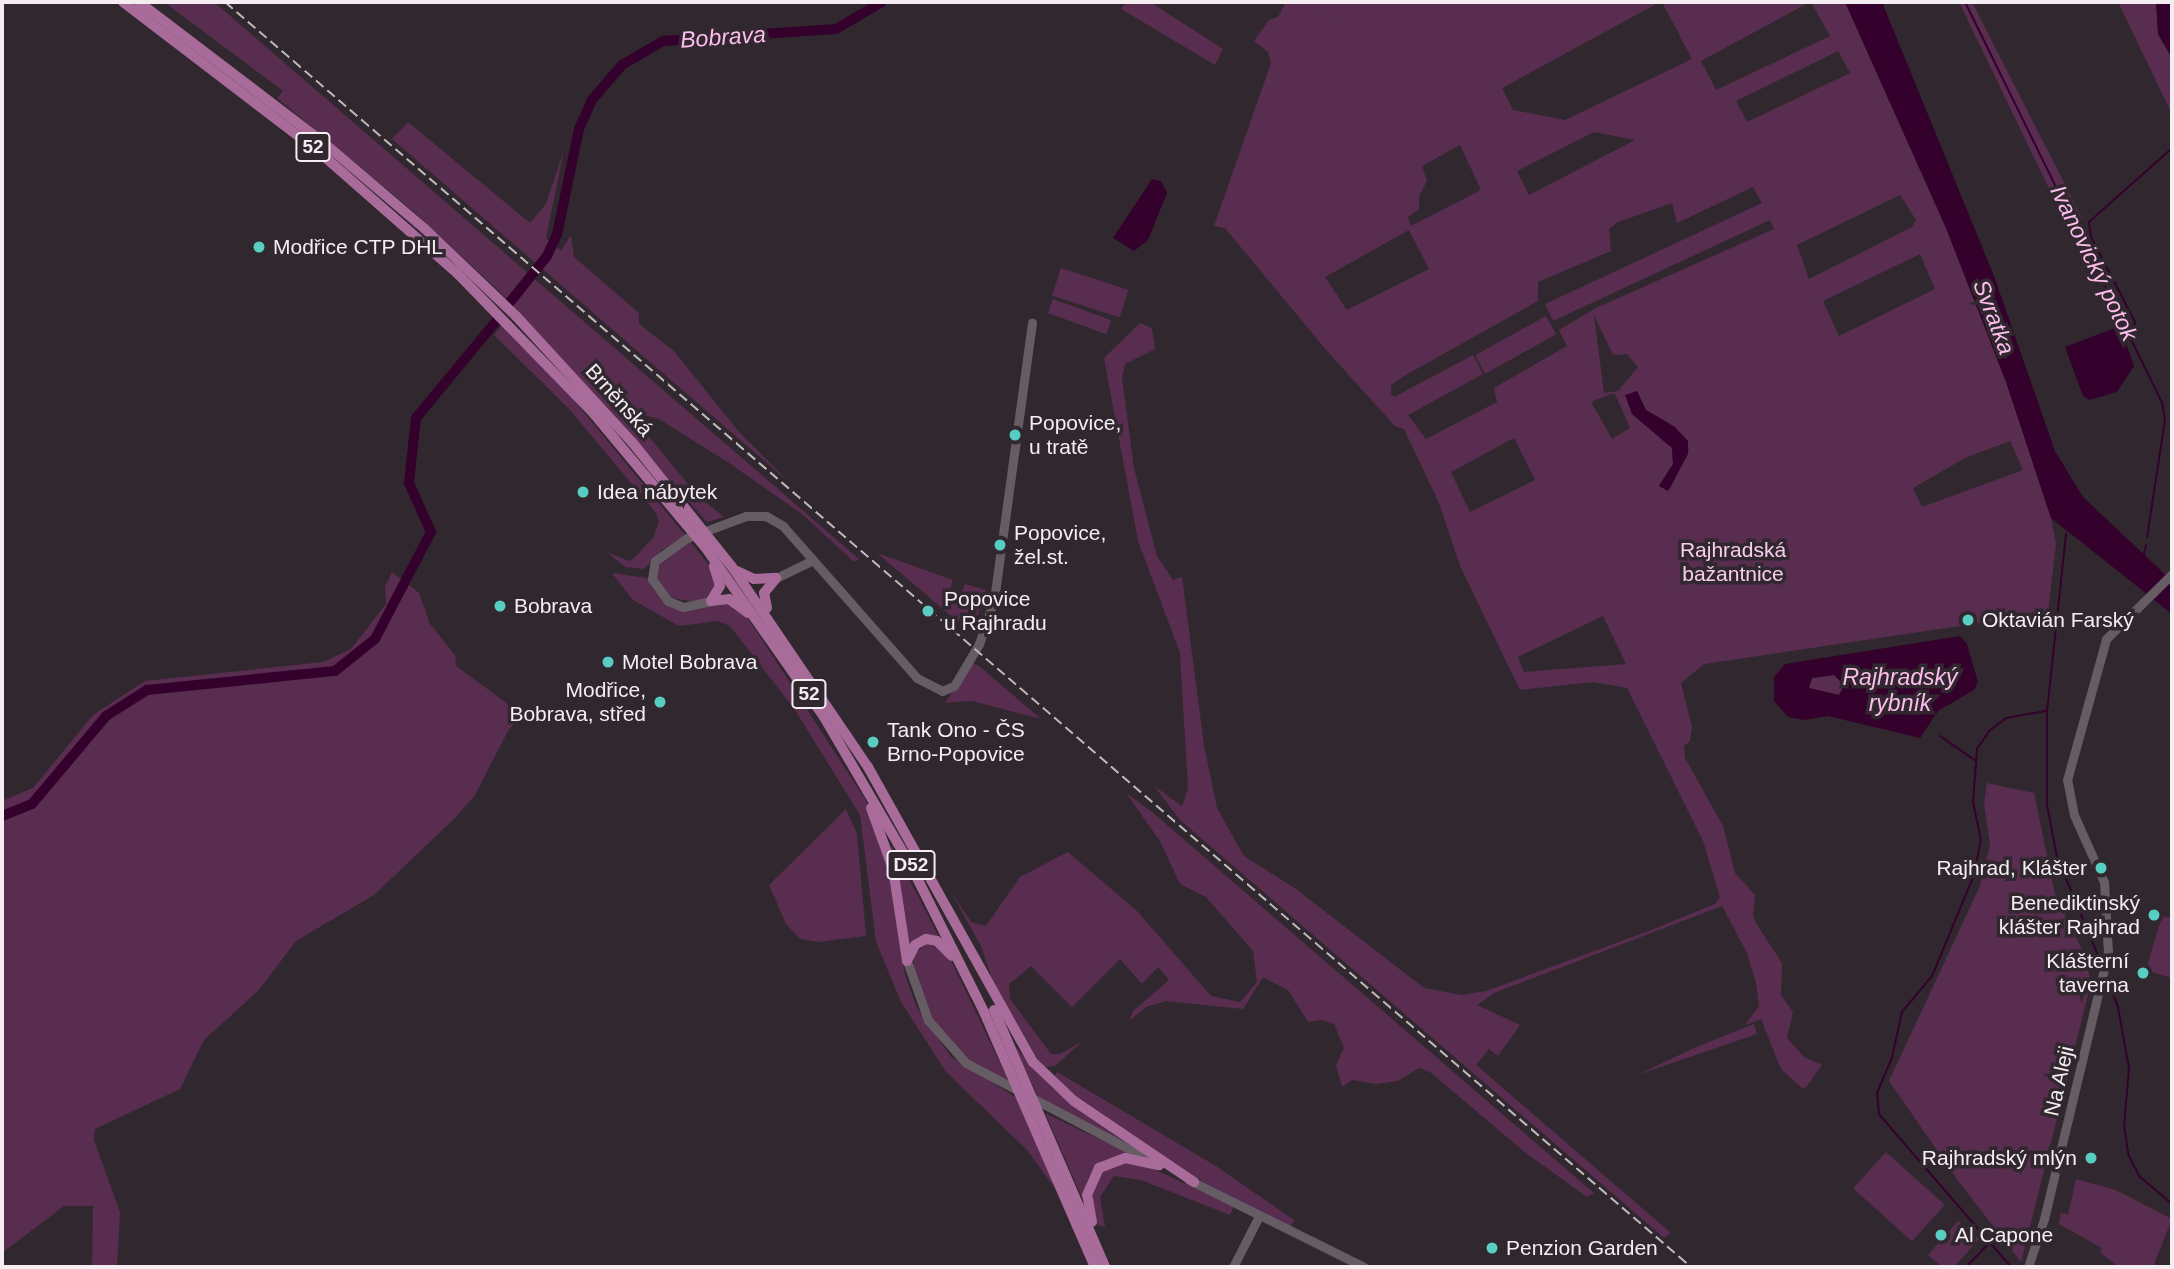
<!DOCTYPE html>
<html>
<head>
<meta charset="utf-8">
<style>
	body { margin:0 }
	#map { position:relative; width:2174px; height:1269px; overflow:hidden; background:#30282e; font-family:Arial,sans-serif }
	div>[style] { position:absolute }
	[style*='--x'] { left:calc(var(--x)*1px); top:calc(var(--y)*1px); width:calc(var(--w)*1px); rotate:calc(var(--a)*1deg) }
	.green>* { inset:0; background:#592d50; transform-origin:0 0 }
	.water>* { inset:0; background:#34002c }
	.stream>* { height:2px; margin:-1px; padding:0 1px; transform-origin:1px; border-radius:1px; background:#34002c }
	.river>* { height:10px; margin:-5px; padding:0 5px; transform-origin:5px; border-radius:5px; background:#34002c }
	.secondary>* { height:9px; margin:-4.5px; padding:0 4.5px; transform-origin:4.5px; border-radius:4.5px; background:#665d64 }
	.highway>* { height:10px; margin:-5px; padding:0 5px; transform-origin:5px; border-radius:5px; background:#a86b9a }
	.rail>* { height:2px; margin-top:-1px; transform-origin:0; background:repeating-linear-gradient(90deg,#c0babe 0 10px,transparent 0 15px) }
	.dots>* { width:19px; height:19px; translate:-50% -50%; box-sizing:border-box; border:4px solid #30282e; border-radius:50% }
	span { translate:-50% -50%; white-space:nowrap; text-align:center; line-height:1.15; -webkit-text-stroke:7px #30282e; paint-order:stroke }
	.shield-label span { padding:2px 5px; background:#30282e; border:2px solid; border-radius:5px; -webkit-text-stroke-width:0 }
	.shield-label { font-size:19px; color:#f4eef2; font-weight:700 }
	.poi-label { font-size:21px; color:#f4eef2 }
	.left { translate:0 -50%; text-align:left }
	.right { translate:-100% -50%; text-align:right }
	.street-label { font-size:21px; color:#f4eef2 }
	.park-label { font-size:21px; color:#f8ccec }
	.water-label { font-size:23px; color:#fdbded; font-style:italic }
	.frame { position:absolute; inset:0; border:4px solid #f4eef2; pointer-events:none }
</style>
</head>
<body>
<div id="map">
	<div class="green">
		<i style="clip-path:polygon(164px 2px,214px 2px,859px 559px,854px 562px,802px 514px,729px 463px,659px 419px,639px 414px,641px 427px,697px 495px,724px 517px,707px 522px,500px 292px,413px 211px,277px 98px,283px 91px)"></i>
		<i style="clip-path:polygon(1126px 2px,1150px 2px,1223px 49px,1215px 65px,1121px 9px)"></i>
		<i style="clip-path:polygon(evenodd,1286px 2px,1660px 2px,1502px 88px,1513px 110px,1565px 120px,1692px 59px,1662px 2px,1810px 2px,1701px 61px,1716px 90px,1830px 36px,1811px 2px,1845px 2px,1946px 228px,2006px 382px,2051px 518px,2056px 543px,2048px 613px,1704px 664px,1681px 683px,1692px 727px,1690px 741px,1684px 746px,1685px 758px,1723px 826px,1735px 873px,1755px 895px,1753px 916px,1757px 925px,1782px 963px,1781px 995px,1793px 1012px,1787px 1038px,1804px 1057px,1822px 1065px,1807px 1086px,1803px 1089px,1781px 1069px,1761px 1019px,1745px 1025px,1759px 1006px,1756px 983px,1747px 953px,1722px 906px,1494px 993px,1477px 1005px,1520px 1025px,1498px 1056px,1489px 1049px,1476px 1065px,1671px 1233px,1664px 1238px,1180px 820px,1154px 786px,1182px 806px,1188px 789px,1180px 653px,1138px 541px,1104px 358px,1140px 323px,1152px 328px,1155px 349px,1125px 364px,1122px 378px,1134px 468px,1157px 556px,1173px 580px,1182px 577px,1204px 745px,1217px 808px,1244px 856px,1296px 889px,1424px 988px,1462px 995px,1486px 991px,1654px 929px,1715px 904px,1720px 897px,1703px 841px,1627px 688px,1593px 682px,1520px 690px,1460px 566px,1439px 503px,1404px 429px,1395px 426px,1327px 351px,1225px 228px,1214px 226px,1271px 63px,1268px 52px,1254px 41px,1269px 20px,1278px 17px,1286px 2px,1838px 51px,1850px 73px,1747px 122px,1736px 101px,1838px 51px,1286px 2px,1594px 132px,1635px 140px,1529px 195px,1517px 171px,1594px 132px,1286px 2px,1460px 145px,1481px 190px,1411px 226px,1408px 217px,1419px 209px,1419px 196px,1427px 181px,1422px 166px,1460px 145px,1286px 2px,1753px 187px,1762px 203px,1545px 304px,1553px 321px,1770px 220px,1774px 229px,1596px 308px,1559px 330px,1567px 346px,1494px 388px,1497px 402px,1426px 439px,1408px 415px,1483px 374px,1473px 355px,1394px 397px,1391px 394px,1391px 385px,1404px 376px,1538px 301px,1538px 282px,1611px 251px,1609px 229px,1618px 222px,1672px 203px,1677px 223px,1753px 187px,1286px 2px,1900px 195px,1916px 220px,1912px 227px,1809px 279px,1797px 245px,1900px 195px,1286px 2px,1409px 230px,1429px 269px,1347px 310px,1325px 277px,1409px 230px,1286px 2px,1920px 254px,1935px 289px,1839px 336px,1823px 301px,1920px 254px,1286px 2px,1594px 315px,1613px 355px,1627px 354px,1638px 367px,1618px 391px,1604px 393px,1594px 315px,1286px 2px,1637px 391px,1646px 410px,1669px 423px,1689px 449px,1670px 489px,1659px 485px,1673px 464px,1672px 448px,1632px 414px,1637px 391px,1286px 2px,1611px 394px,1615px 394px,1630px 428px,1612px 439px,1591px 402px,1611px 394px,1286px 2px,1514px 438px,1535px 480px,1470px 512px,1451px 472px,1514px 438px,1286px 2px,2010px 441px,2023px 470px,1922px 507px,1913px 488px,1965px 458px,2010px 441px,1286px 2px,1603px 616px,1626px 664px,1524px 672px,1518px 657px,1603px 616px)"></i>
		<i style="clip-path:polygon(1959px 2px,1972px 2px,2082px 218px,2069px 230px)"></i>
		<i style="clip-path:polygon(2118px 2px,2156px 2px,2158px 34px,2172px 58px,2172px 114px)"></i>
		<i style="clip-path:polygon(408px 122px,530px 223px,546px 204px,564px 150px,546px 238px,561px 251px,571px 235px,574px 257px,639px 313px,639px 324px,674px 351px,739px 432px,789px 482px,392px 139px)"></i>
		<i style="left:1061px;top:268px;width:71px;height:29px;rotate:18deg"></i>
		<i style="left:1053px;top:299px;width:62px;height:15px;rotate:20deg"></i>
		<i style="left:1546px;top:316px;width:21px;height:81px;rotate:61deg"></i>
		<i style="clip-path:polygon(502px 325px,572px 398px,686px 536px,662px 550px,644px 569px,625px 567px,607px 552px,629px 561px,634px 558px,653px 538px,659px 522px,656px 513px,570px 410px,494px 335px)"></i>
		<i style="clip-path:polygon(689px 540px,715px 573px,718px 584px,709px 598px,694px 602px,668px 597px,656px 577px,661px 561px)"></i>
		<i style="clip-path:polygon(877px 553px,953px 580px,949px 592px,954px 595px,961px 593px,965px 584px,986px 590px,976px 620px,963px 614px,955px 625px,948px 618px,950px 615px)"></i>
		<i style="clip-path:polygon(392px 572px,419px 593px,430px 624px,455px 655px,456px 666px,523px 715px,509px 729px,475px 795px,455px 818px,374px 895px,296px 941px,259px 990px,204px 1040px,180px 1089px,95px 1129px,94px 1140px,120px 1212px,117px 1267px,92px 1267px,93px 1206px,64px 1206px,2px 1253px,2px 801px,33px 788px,93px 715px,145px 681px,323px 662px,351px 649px,386px 604px,385px 587px)"></i>
		<i style="clip-path:polygon(612px 573px,647px 578px,668px 604px,692px 609px,725px 602px,746px 615px,865px 799px,885px 851px,905px 975px,917px 1008px,951px 1057px,1017px 1098px,1056px 1190px,1027px 1150px,946px 1072px,901px 1002px,876px 942px,860px 815px,795px 710px,730px 626px,718px 621px,679px 626px,633px 600px)"></i>
		<i style="clip-path:polygon(972px 663px,979px 666px,1041px 719px,972px 701px,945px 703px)"></i>
		<i style="clip-path:polygon(1834px 675px,1844px 685px,1839px 695px,1809px 688px,1812px 678px)"></i>
		<i style="clip-path:polygon(1987px 783px,2034px 793px,2055px 894px,2085px 956px,2091px 983px,2021px 1262px,1959px 1182px,1889px 1081px,1980px 886px,1990px 845px,1984px 803px)"></i>
		<i style="clip-path:polygon(1126px 793px,1152px 812px,1594px 1193px,1587px 1197px,1527px 1154px,1430px 1072px,1419px 1068px,1398px 1081px,1377px 1084px,1352px 1080px,1342px 1087px,1336px 1065px,1344px 1048px,1334px 1024px,1322px 1020px,1308px 1022px,1288px 990px,1263px 977px,1243px 1009px,1166px 1001px,1146px 1007px,1129px 1021px,1133px 1011px,1169px 980px,1158px 967px,1142px 984px,1120px 959px,1072px 1007px,1031px 966px,1009px 984px,1010px 999px,1051px 1054px,1060px 1054px,1083px 1041px,1055px 1066px,1042px 1067px,992px 979px,981px 946px,951px 892px,971px 922px,986px 926px,1020px 877px,1068px 852px,1137px 911px,1211px 996px,1240px 1002px,1257px 982px,1253px 951px,1206px 897px,1180px 884px,1160px 841px)"></i>
		<i style="clip-path:polygon(846px 809px,857px 834px,866px 936px,818px 942px,800px 939px,786px 924px,769px 885px)"></i>
		<i style="clip-path:polygon(892px 846px,940px 939px,907px 952px,890px 850px)"></i>
		<i style="clip-path:polygon(2162px 916px,2172px 918px,2172px 978px,2146px 970px)"></i>
		<i style="clip-path:polygon(928px 942px,948px 954px,1010px 1084px,969px 1061px,930px 1016px,913px 967px,915px 954px)"></i>
		<i style="clip-path:polygon(1754px 1024px,1757px 1034px,1637px 1075px,1694px 1048px)"></i>
		<i style="clip-path:polygon(1014px 1045px,1051px 1087px,1134px 1147px,1039px 1099px)"></i>
		<i style="clip-path:polygon(1057px 1072px,1216px 1166px,1294px 1220px,1291px 1227px,1205px 1183px,1084px 1106px,1054px 1077px)"></i>
		<i style="clip-path:polygon(1045px 1113px,1132px 1155px,1098px 1165px,1088px 1179px,1084px 1202px)"></i>
		<i style="left:1886px;top:1152px;width:79px;height:49px;rotate:42deg"></i>
		<i style="clip-path:polygon(1140px 1163px,1234px 1206px,1230px 1215px,1141px 1180px,1114px 1176px,1100px 1197px,1105px 1227px,1098px 1225px,1091px 1210px,1095px 1177px,1111px 1164px)"></i>
		<i style="clip-path:polygon(2076px 1179px,2116px 1190px,2172px 1219px,2153px 1267px,2118px 1267px,2100px 1252px,2102px 1248px,2059px 1224px,2061px 1212px,2068px 1215px)"></i>
		<i style="clip-path:polygon(1958px 1221px,1979px 1239px,1954px 1267px,1942px 1267px,1928px 1255px)"></i>
	</div>
	<div class="water">
		<i style="clip-path:polygon(1845px 2px,1882px 2px,1994px 276px,2055px 451px,2083px 497px,2172px 581px,2172px 614px,2051px 518px,2006px 382px,1946px 228px)"></i>
		<i style="clip-path:polygon(2156px 2px,2172px 2px,2172px 58px,2158px 34px)"></i>
		<i style="clip-path:polygon(1152px 179px,1161px 181px,1167px 193px,1148px 240px,1134px 251px,1113px 238px)"></i>
		<i style="clip-path:polygon(2120px 326px,2134px 366px,2117px 392px,2089px 400px,2083px 396px,2065px 347px)"></i>
		<i style="clip-path:polygon(1637px 391px,1646px 410px,1675px 427px,1688px 441px,1688px 454px,1668px 491px,1659px 486px,1673px 464px,1672px 448px,1632px 414px,1625px 395px)"></i>
		<i style="clip-path:polygon(evenodd,1960px 636px,1967px 644px,1978px 682px,1974px 690px,1938px 711px,1920px 738px,1828px 716px,1804px 720px,1788px 717px,1774px 701px,1774px 677px,1785px 664px,1960px 636px,1834px 675px,1844px 685px,1839px 695px,1809px 688px,1812px 678px,1834px 675px)"></i>
	</div>
	<div class="stream">
		<i style="--x:1965;--y:2;--w:447;--a:63.8"></i>
		<i style="--x:2162;--y:403;--w:17;--a:80"></i>
		<i style="--x:2165;--y:420;--w:118;--a:98.7"></i>
		<i style="--x:2132;--y:334;--w:12;--a:-76"></i>
		<i style="--x:2135;--y:322;--w:96;--a:-117.4"></i>
		<i style="--x:2091;--y:237;--w:15;--a:-98"></i>
		<i style="--x:2089;--y:222;--w:111;--a:-41.7"></i>
		<i style="--x:2066;--y:534;--w:178;--a:96.1"></i>
		<i style="--x:2047;--y:711;--w:94;--a:90"></i>
		<i style="--x:2047;--y:805;--w:53;--a:79.1"></i>
		<i style="--x:2057;--y:857;--w:117;--a:67.4"></i>
		<i style="--x:2143;--y:558;--w:13;--a:-77"></i>
		<i style="--x:1940;--y:736;--w:44;--a:34.8"></i>
		<i style="--x:2106;--y:977;--w:32;--a:68"></i>
		<i style="--x:2118;--y:1007;--w:62;--a:79.8"></i>
		<i style="--x:2129;--y:1068;--w:58;--a:94.9"></i>
		<i style="--x:2124;--y:1126;--w:30;--a:81"></i>
		<i style="--x:2129;--y:1156;--w:22;--a:63"></i>
		<i style="--x:2139;--y:1176;--w:43;--a:40.3"></i>
		<i style="--x:1966;--y:1267;--w:36;--a:-46"></i>
		<i style="--x:2011;--y:1267;--w:202;--a:-130.8"></i>
		<i style="--x:1879;--y:1114;--w:21;--a:-95"></i>
		<i style="--x:1877;--y:1093;--w:39;--a:-67"></i>
		<i style="--x:1892;--y:1057;--w:46;--a:-77.5"></i>
		<i style="--x:1902;--y:1012;--w:47;--a:-50.2"></i>
		<i style="--x:1932;--y:976;--w:109;--a:-67.4"></i>
		<i style="--x:1974;--y:875;--w:36;--a:-79"></i>
		<i style="--x:1981;--y:840;--w:38;--a:-102"></i>
		<i style="--x:1973;--y:803;--w:54;--a:-85.8"></i>
		<i style="--x:1977;--y:749;--w:22;--a:-56"></i>
		<i style="--x:1989;--y:731;--w:21;--a:-37"></i>
		<i style="--x:2006;--y:718;--w:40;--a:-10"></i>
	</div>
	<div class="river">
		<i style="--x:510;--y:302;--w:59;--a:-51.2"></i>
		<i style="--x:547;--y:256;--w:23;--a:-65"></i>
		<i style="--x:557;--y:235;--w:108;--a:-78.3"></i>
		<i style="--x:579;--y:129;--w:32;--a:-66"></i>
		<i style="--x:592;--y:100;--w:46;--a:-49.4"></i>
		<i style="--x:622;--y:65;--w:48;--a:-30.3"></i>
		<i style="--x:663;--y:41;--w:173;--a:-4"></i>
		<i style="--x:836;--y:29;--w:53;--a:-30.4"></i>
		<i style="--x:2;--y:816;--w:32;--a:-22"></i>
		<i style="--x:32;--y:804;--w:115;--a:-49.9"></i>
		<i style="--x:106;--y:716;--w:49;--a:-32.4"></i>
		<i style="--x:147;--y:690;--w:189;--a:-5.8"></i>
		<i style="--x:335;--y:671;--w:51;--a:-38.7"></i>
		<i style="--x:375;--y:639;--w:121;--a:-62.4"></i>
		<i style="--x:431;--y:532;--w:54;--a:-114.2"></i>
		<i style="--x:409;--y:483;--w:65;--a:-83.9"></i>
		<i style="--x:416;--y:418;--w:127;--a:-50.4"></i>
	</div>
	<div class="secondary">
		<i style="--x:776;--y:578;--w:41;--a:-25.9"></i>
		<i style="--x:711;--y:601;--w:29;--a:168"></i>
		<i style="--x:683;--y:607;--w:16;--a:-158"></i>
		<i style="--x:668;--y:601;--w:27;--a:-126"></i>
		<i style="--x:652;--y:579;--w:18;--a:-81"></i>
		<i style="--x:655;--y:561;--w:39;--a:-36"></i>
		<i style="--x:687;--y:538;--w:63;--a:-20.4"></i>
		<i style="--x:746;--y:516;--w:20;--a:0"></i>
		<i style="--x:766;--y:516;--w:20;--a:30"></i>
		<i style="--x:783;--y:526;--w:203;--a:48.6"></i>
		<i style="--x:917;--y:678;--w:28;--a:27"></i>
		<i style="--x:942;--y:691;--w:13;--a:-23"></i>
		<i style="--x:954;--y:686;--w:49;--a:-59.2"></i>
		<i style="--x:979;--y:644;--w:46;--a:-71.2"></i>
		<i style="--x:994;--y:600;--w:280;--a:-82.2"></i>
		<i style="--x:907;--y:961;--w:63;--a:70.4"></i>
		<i style="--x:928;--y:1020;--w:57;--a:48.5"></i>
		<i style="--x:966;--y:1063;--w:210;--a:27.8"></i>
		<i style="--x:1189;--y:1180;--w:195;--a:26.4"></i>
		<i style="--x:1233;--y:1267;--w:57;--a:-63"></i>
		<i style="--x:2028;--y:1267;--w:51;--a:-71.6"></i>
		<i style="--x:2044;--y:1219;--w:274;--a:-76.5"></i>
		<i style="--x:2108;--y:953;--w:71;--a:-93.2"></i>
		<i style="--x:2104;--y:882;--w:73;--a:-114.1"></i>
		<i style="--x:2074;--y:815;--w:36;--a:-101"></i>
		<i style="--x:2067;--y:780;--w:146;--a:-74.5"></i>
		<i style="--x:2106;--y:639;--w:93;--a:-44.6"></i>
	</div>
	<div class="highway">
		<i style="--x:123;--y:2;--w:245;--a:37.4"></i>
		<i style="--x:318;--y:151;--w:186;--a:41.3"></i>
		<i style="--x:458;--y:274;--w:195;--a:45.8"></i>
		<i style="--x:594;--y:414;--w:173;--a:50.2"></i>
		<i style="--x:705;--y:547;--w:208;--a:55"></i>
		<i style="--x:824;--y:717;--w:173;--a:59.7"></i>
		<i style="--x:911;--y:866;--w:163;--a:63.4"></i>
		<i style="--x:984;--y:1012;--w:278;--a:66.5"></i>
		<i style="--x:139;--y:2;--w:233;--a:37.3"></i>
		<i style="--x:324;--y:143;--w:133;--a:40.4"></i>
		<i style="--x:425;--y:229;--w:126;--a:43.7"></i>
		<i style="--x:516;--y:316;--w:171;--a:47.4"></i>
		<i style="--x:632;--y:442;--w:160;--a:51.3"></i>
		<i style="--x:732;--y:567;--w:242;--a:55.8"></i>
		<i style="--x:868;--y:767;--w:338;--a:60.8"></i>
		<i style="--x:1033;--y:1062;--w:57;--a:43.6"></i>
		<i style="--x:1074;--y:1101;--w:145;--a:34"></i>
		<i style="--x:737;--y:571;--w:19;--a:25"></i>
		<i style="--x:754;--y:579;--w:22;--a:-3"></i>
		<i style="--x:711;--y:601;--w:18;--a:-6"></i>
		<i style="--x:729;--y:599;--w:24;--a:36"></i>
		<i style="--x:711;--y:601;--w:17;--a:-59"></i>
		<i style="--x:720;--y:586;--w:21;--a:-107"></i>
		<i style="--x:767;--y:608;--w:15;--a:-101"></i>
		<i style="--x:764;--y:593;--w:19;--a:-51"></i>
		<i style="--x:871;--y:808;--w:65;--a:70.2"></i>
		<i style="--x:893;--y:869;--w:93;--a:81.3"></i>
		<i style="--x:907;--y:961;--w:18;--a:-63"></i>
		<i style="--x:915;--y:945;--w:13;--a:-29"></i>
		<i style="--x:926;--y:939;--w:11;--a:10"></i>
		<i style="--x:937;--y:941;--w:21;--a:45"></i>
		<i style="--x:994;--y:1010;--w:280;--a:66.6"></i>
		<i style="--x:1092;--y:1222;--w:27;--a:-100"></i>
		<i style="--x:1087;--y:1195;--w:30;--a:-66"></i>
		<i style="--x:1099;--y:1168;--w:28;--a:-21"></i>
		<i style="--x:1125;--y:1158;--w:35;--a:12"></i>
	</div>
	<div class="rail">
		<i style="--x:225;--y:2;--w:1936;--a:40.79"></i>
	</div>
	<div class="dots">
		<i style="left:259px;top:247px;background:#57cec1"></i>
		<i style="left:1015px;top:435px;background:#57cec1"></i>
		<i style="left:583px;top:492px;background:#57cec1"></i>
		<i style="left:1000px;top:545px;background:#57cec1"></i>
		<i style="left:500px;top:606px;background:#57cec1"></i>
		<i style="left:928px;top:611px;background:#57cec1"></i>
		<i style="left:1968px;top:620px;background:#57cec1"></i>
		<i style="left:608px;top:662px;background:#57cec1"></i>
		<i style="left:660px;top:702px;background:#57cec1"></i>
		<i style="left:873px;top:742px;background:#57cec1"></i>
		<i style="left:2101px;top:868px;background:#57cec1"></i>
		<i style="left:2154px;top:915px;background:#57cec1"></i>
		<i style="left:2143px;top:973px;background:#57cec1"></i>
		<i style="left:2091px;top:1158px;background:#57cec1"></i>
		<i style="left:1941px;top:1235px;background:#57cec1"></i>
		<i style="left:1492px;top:1248px;background:#57cec1"></i>
	</div>
	<div class="shield-label">
		<span style="left:313px;top:147px">52</span>
		<span style="left:809px;top:694px">52</span>
		<span style="left:911px;top:865px">D52</span>
	</div>
	<div class="poi-label">
		<span class="left" style="left:273px;top:247px">Modřice CTP DHL</span>
		<span class="left" style="left:1029px;top:435px">Popovice,<br>u tratě</span>
		<span class="left" style="left:597px;top:492px">Idea nábytek</span>
		<span class="left" style="left:1014px;top:545px">Popovice,<br>žel.st.</span>
		<span class="left" style="left:944px;top:611px">Popovice<br>u Rajhradu</span>
		<span class="left" style="left:514px;top:606px">Bobrava</span>
		<span class="left" style="left:1982px;top:620px">Oktavián Farský</span>
		<span class="left" style="left:622px;top:662px">Motel Bobrava</span>
		<span class="right" style="left:646px;top:702px">Modřice,<br>Bobrava, střed</span>
		<span class="left" style="left:887px;top:742px">Tank Ono - ČS<br>Brno-Popovice</span>
		<span class="right" style="left:2087px;top:868px">Rajhrad, Klášter</span>
		<span class="right" style="left:2140px;top:915px">Benediktinský<br>klášter Rajhrad</span>
		<span class="right" style="left:2129px;top:973px">Klášterní<br>taverna</span>
		<span class="right" style="left:2077px;top:1158px">Rajhradský mlýn</span>
		<span class="left" style="left:1955px;top:1235px">Al Capone</span>
		<span class="left" style="left:1506px;top:1248px">Penzion Garden</span>
	</div>
	<div class="street-label">
		<span style="left:619px;top:400px;rotate:48deg">Brněnská</span>
		<span style="left:2059px;top:1081px;rotate:-77deg">Na Aleji</span>
	</div>
	<div class="park-label">
		<span style="left:1733px;top:562px">Rajhradská<br>bažantnice</span>
	</div>
	<div class="water-label">
		<span style="left:723px;top:37px;rotate:-4deg">Bobrava</span>
		<span style="left:2094px;top:263px;rotate:64deg">Ivanovický potok</span>
		<span style="left:1994px;top:317px;rotate:69deg">Svratka</span>
		<span style="left:1900px;top:690px">Rajhradský<br>rybník</span>
	</div>
	<div class="frame"></div>
</div>
</body>
</html>
